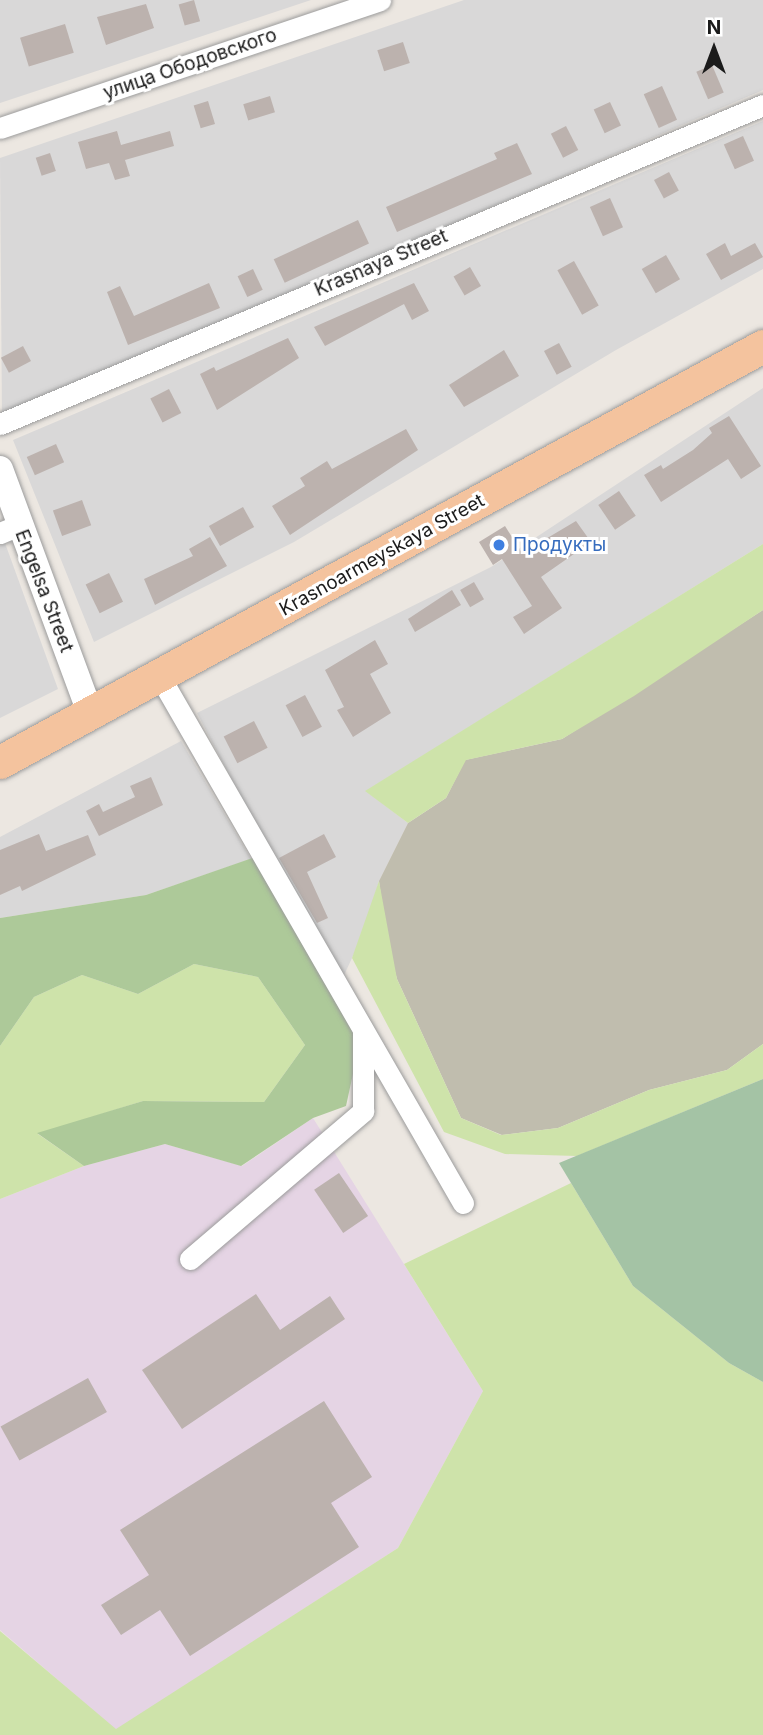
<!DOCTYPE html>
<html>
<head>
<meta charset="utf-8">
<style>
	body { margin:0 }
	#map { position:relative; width:763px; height:1735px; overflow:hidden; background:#ece7e1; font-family:Inter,sans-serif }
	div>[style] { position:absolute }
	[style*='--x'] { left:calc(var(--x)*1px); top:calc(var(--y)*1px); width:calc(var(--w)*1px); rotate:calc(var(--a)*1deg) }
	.residential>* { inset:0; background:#d9d8d8 }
	.industrial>* { inset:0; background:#e5d4e4 }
	.construction>* { inset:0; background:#c0bdae }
	.grass>* { inset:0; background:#cee3aa }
	.forest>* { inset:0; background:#adc999 }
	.cemetery>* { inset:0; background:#a4c3a5 }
	.building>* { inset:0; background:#bcb2ae; transform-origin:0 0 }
	.roads { filter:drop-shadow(0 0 2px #9c9c9c) drop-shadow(0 0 2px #9c9c9c) }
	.minor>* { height:21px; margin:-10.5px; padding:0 10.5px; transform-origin:10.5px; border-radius:10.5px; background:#fff }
	.tertiary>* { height:26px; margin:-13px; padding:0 13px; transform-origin:13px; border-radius:13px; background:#fff }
	.primary>* { height:33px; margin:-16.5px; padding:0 16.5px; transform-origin:16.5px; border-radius:16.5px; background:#f4c39e }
	.dots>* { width:19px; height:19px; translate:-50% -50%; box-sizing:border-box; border:4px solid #fff; border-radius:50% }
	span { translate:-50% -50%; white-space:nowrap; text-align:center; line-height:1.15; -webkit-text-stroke:6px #fff; paint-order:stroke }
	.street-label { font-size:19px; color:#1b1b1b }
	.shop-label { font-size:19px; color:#366cbe }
	.left { translate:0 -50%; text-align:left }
	.north { position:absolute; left:679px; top:14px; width:70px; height:70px; -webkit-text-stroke:5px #fff; paint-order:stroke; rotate:0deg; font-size:19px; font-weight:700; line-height:28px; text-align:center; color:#1b1b1b }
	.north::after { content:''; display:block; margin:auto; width:24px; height:32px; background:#1b1b1b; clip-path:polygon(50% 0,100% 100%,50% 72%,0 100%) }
</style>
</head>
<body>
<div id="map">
	<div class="residential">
		<i style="clip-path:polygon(0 0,311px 0,0 103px)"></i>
		<i style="clip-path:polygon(464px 0,763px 0,763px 90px,2px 418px,0 158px)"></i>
		<i style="clip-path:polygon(763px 121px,763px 269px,616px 350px,294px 542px,94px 642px,13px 440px)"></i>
		<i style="clip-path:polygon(763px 388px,763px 544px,366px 791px,408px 823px,379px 881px,365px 930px,339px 986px,197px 713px,491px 567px)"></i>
		<i style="clip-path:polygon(5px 543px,58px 689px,0 718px,0 546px)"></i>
		<i style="clip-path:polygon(181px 741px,251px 859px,146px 895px,0 918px,0 837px)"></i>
	</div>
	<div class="industrial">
		<i style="clip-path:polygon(313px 1118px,483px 1391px,398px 1548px,116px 1730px,0 1630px,0 1199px,84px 1166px,165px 1144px,242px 1166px)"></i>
	</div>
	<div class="construction">
		<i style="clip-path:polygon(763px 610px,763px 1044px,727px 1070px,649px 1090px,558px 1128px,502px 1135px,461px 1118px,397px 979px,387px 941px,379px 881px,408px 823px,446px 798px,465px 760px,562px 739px)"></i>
	</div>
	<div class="grass">
		<i style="clip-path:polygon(763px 544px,763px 610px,634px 696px,562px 739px,466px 760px,446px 798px,408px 823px,365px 791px)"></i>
		<i style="clip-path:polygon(379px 881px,397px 979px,461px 1118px,501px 1135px,558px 1128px,649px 1090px,727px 1070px,763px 1044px,763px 1079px,577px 1156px,505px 1154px,444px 1132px,352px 958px)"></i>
		<i style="clip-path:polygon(194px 964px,258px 977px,305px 1045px,264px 1102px,143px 1101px,38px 1134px,84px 1166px,0 1199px,0 1046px,34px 997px,82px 975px,138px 994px)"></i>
		<i style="clip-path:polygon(571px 1183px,633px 1286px,729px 1363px,763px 1382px,763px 1735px,0 1735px,0 1631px,116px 1729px,398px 1548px,483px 1391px,404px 1264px)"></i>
	</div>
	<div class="forest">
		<i style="clip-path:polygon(264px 854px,363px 1028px,346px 1106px,313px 1118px,241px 1166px,165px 1144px,84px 1166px,37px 1133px,143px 1101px,264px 1102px,305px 1045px,258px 977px,194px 964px,138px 994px,82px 975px,34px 997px,0 1046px,0 918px,146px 895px)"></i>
	</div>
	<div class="cemetery">
		<i style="clip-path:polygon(763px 1079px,763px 1382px,729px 1363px,633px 1286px,559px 1163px)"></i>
	</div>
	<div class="building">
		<i style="left:194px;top:0;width:22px;height:16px;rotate:74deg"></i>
		<i style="clip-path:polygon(146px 4px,154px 28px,106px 45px,97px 17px)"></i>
		<i style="left:65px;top:24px;width:30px;height:47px;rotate:73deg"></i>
		<i style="left:403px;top:42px;width:22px;height:27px;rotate:72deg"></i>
		<i style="left:712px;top:65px;width:30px;height:17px;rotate:67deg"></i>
		<i style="left:662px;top:86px;width:37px;height:20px;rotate:66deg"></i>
		<i style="left:270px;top:96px;width:17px;height:28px;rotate:73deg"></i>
		<i style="left:208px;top:101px;width:24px;height:15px;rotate:73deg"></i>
		<i style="left:610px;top:102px;width:26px;height:18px;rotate:65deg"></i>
		<i style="left:566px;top:126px;width:27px;height:17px;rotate:63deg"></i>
		<i style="clip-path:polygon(117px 131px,121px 145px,170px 131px,174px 146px,125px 160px,130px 176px,115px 180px,109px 163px,86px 169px,78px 142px)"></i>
		<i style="left:743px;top:136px;width:27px;height:21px;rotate:66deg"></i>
		<i style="clip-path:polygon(517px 143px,532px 174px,397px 232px,386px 207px,497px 159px,494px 153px)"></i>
		<i style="left:50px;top:153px;width:19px;height:15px;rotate:72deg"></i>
		<i style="left:669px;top:172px;width:21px;height:17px;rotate:62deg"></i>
		<i style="left:610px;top:198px;width:32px;height:22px;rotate:66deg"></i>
		<i style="left:358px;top:220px;width:26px;height:93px;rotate:65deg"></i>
		<i style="clip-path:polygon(725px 243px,731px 256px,755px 243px,763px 257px,721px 280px,706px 254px)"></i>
		<i style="left:666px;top:255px;width:28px;height:28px;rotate:60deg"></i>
		<i style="left:574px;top:261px;width:51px;height:19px;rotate:61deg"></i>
		<i style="left:470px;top:267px;width:22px;height:19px;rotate:60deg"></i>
		<i style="left:253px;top:269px;width:23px;height:17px;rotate:65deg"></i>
		<i style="clip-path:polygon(209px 283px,220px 308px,128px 345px,107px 292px,120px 286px,134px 316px)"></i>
		<i style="clip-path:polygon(414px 283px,429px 311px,412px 320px,404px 304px,325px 346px,314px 327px)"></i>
		<i style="clip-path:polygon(288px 338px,299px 358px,217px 410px,200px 374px,214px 367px,216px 371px)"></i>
		<i style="left:559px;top:343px;width:27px;height:17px;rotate:62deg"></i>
		<i style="left:23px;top:346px;width:17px;height:25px;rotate:62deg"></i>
		<i style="clip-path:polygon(504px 350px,519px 376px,464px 407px,449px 385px)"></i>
		<i style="left:169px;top:389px;width:27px;height:21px;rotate:63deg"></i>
		<i style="clip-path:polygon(729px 416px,761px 466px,741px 479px,728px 459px,661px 502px,644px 475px,661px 465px,663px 469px,693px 450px,712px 433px,709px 428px)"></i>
		<i style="clip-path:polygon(406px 429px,418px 450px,290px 535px,272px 506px,305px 486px,300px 478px,327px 461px,332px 469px)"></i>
		<i style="left:56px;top:444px;width:20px;height:32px;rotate:66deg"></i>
		<i style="left:619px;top:491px;width:30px;height:25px;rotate:56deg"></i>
		<i style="left:82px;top:500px;width:27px;height:31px;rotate:70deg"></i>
		<i style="left:243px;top:507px;width:23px;height:39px;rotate:61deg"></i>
		<i style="clip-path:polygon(576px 521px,591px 542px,541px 577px,562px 608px,524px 634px,513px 617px,532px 606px,502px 559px,493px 565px,479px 542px,505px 526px,522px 553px)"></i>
		<i style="clip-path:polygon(210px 537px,227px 566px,155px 605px,144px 579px,193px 556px,189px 549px)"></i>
		<i style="left:109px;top:573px;width:32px;height:26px;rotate:64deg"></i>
		<i style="left:474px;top:582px;width:20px;height:16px;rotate:60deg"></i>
		<i style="clip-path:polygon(452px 590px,461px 605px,415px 632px,408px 619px)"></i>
		<i style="clip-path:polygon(375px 640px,388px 664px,370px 674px,391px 713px,353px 737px,337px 710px,344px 707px,325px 670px)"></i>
		<i style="left:305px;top:695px;width:36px;height:22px;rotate:62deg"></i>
		<i style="left:254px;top:721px;width:30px;height:34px;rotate:63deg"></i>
		<i style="clip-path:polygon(151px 777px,163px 805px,99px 836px,86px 811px,99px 804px,103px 812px,135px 797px,130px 786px)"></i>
		<i style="clip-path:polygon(39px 834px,46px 851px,88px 835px,96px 855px,22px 891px,20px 886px,0 895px,0 850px)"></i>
		<i style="clip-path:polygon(324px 834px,336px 857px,307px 872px,328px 918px,317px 923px,279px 858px)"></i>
		<i style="left:339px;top:1173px;width:52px;height:30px;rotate:56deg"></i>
		<i style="clip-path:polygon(256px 1294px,280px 1330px,330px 1296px,345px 1319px,182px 1429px,142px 1370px)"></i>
		<i style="left:88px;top:1378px;width:39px;height:100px;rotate:61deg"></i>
		<i style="clip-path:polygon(324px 1401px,372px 1477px,331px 1503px,359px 1547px,190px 1656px,160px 1610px,121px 1635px,101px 1605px,149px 1575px,120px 1530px)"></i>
	</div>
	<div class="roads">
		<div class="minor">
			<i style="--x:0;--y:128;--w:401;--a:-18.6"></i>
			<i style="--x:0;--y:424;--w:827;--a:-22.69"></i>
			<i style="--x:0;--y:533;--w:21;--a:-23"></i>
			<i style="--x:160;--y:677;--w:607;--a:60.06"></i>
			<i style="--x:190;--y:1259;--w:228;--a:-40.5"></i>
			<i style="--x:363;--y:1111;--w:81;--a:-90"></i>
		</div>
		<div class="tertiary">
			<i style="--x:0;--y:469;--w:259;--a:69.7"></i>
		</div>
		<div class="primary">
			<i style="--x:0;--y:762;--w:869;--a:-28.6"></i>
		</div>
	</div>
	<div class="dots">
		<i style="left:499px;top:545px;background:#3f7fe0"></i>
	</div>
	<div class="street-label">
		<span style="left:190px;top:64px;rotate:-19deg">улица Ободовского</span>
		<span style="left:381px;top:263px;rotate:-23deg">Krasnaya Street</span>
		<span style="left:382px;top:555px;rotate:-29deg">Krasnoarmeyskaya Street</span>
		<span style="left:44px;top:591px;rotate:69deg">Engelsa Street</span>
	</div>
	<div class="shop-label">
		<span class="left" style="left:513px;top:545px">Продукты</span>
	</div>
	<div class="north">N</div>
</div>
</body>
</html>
